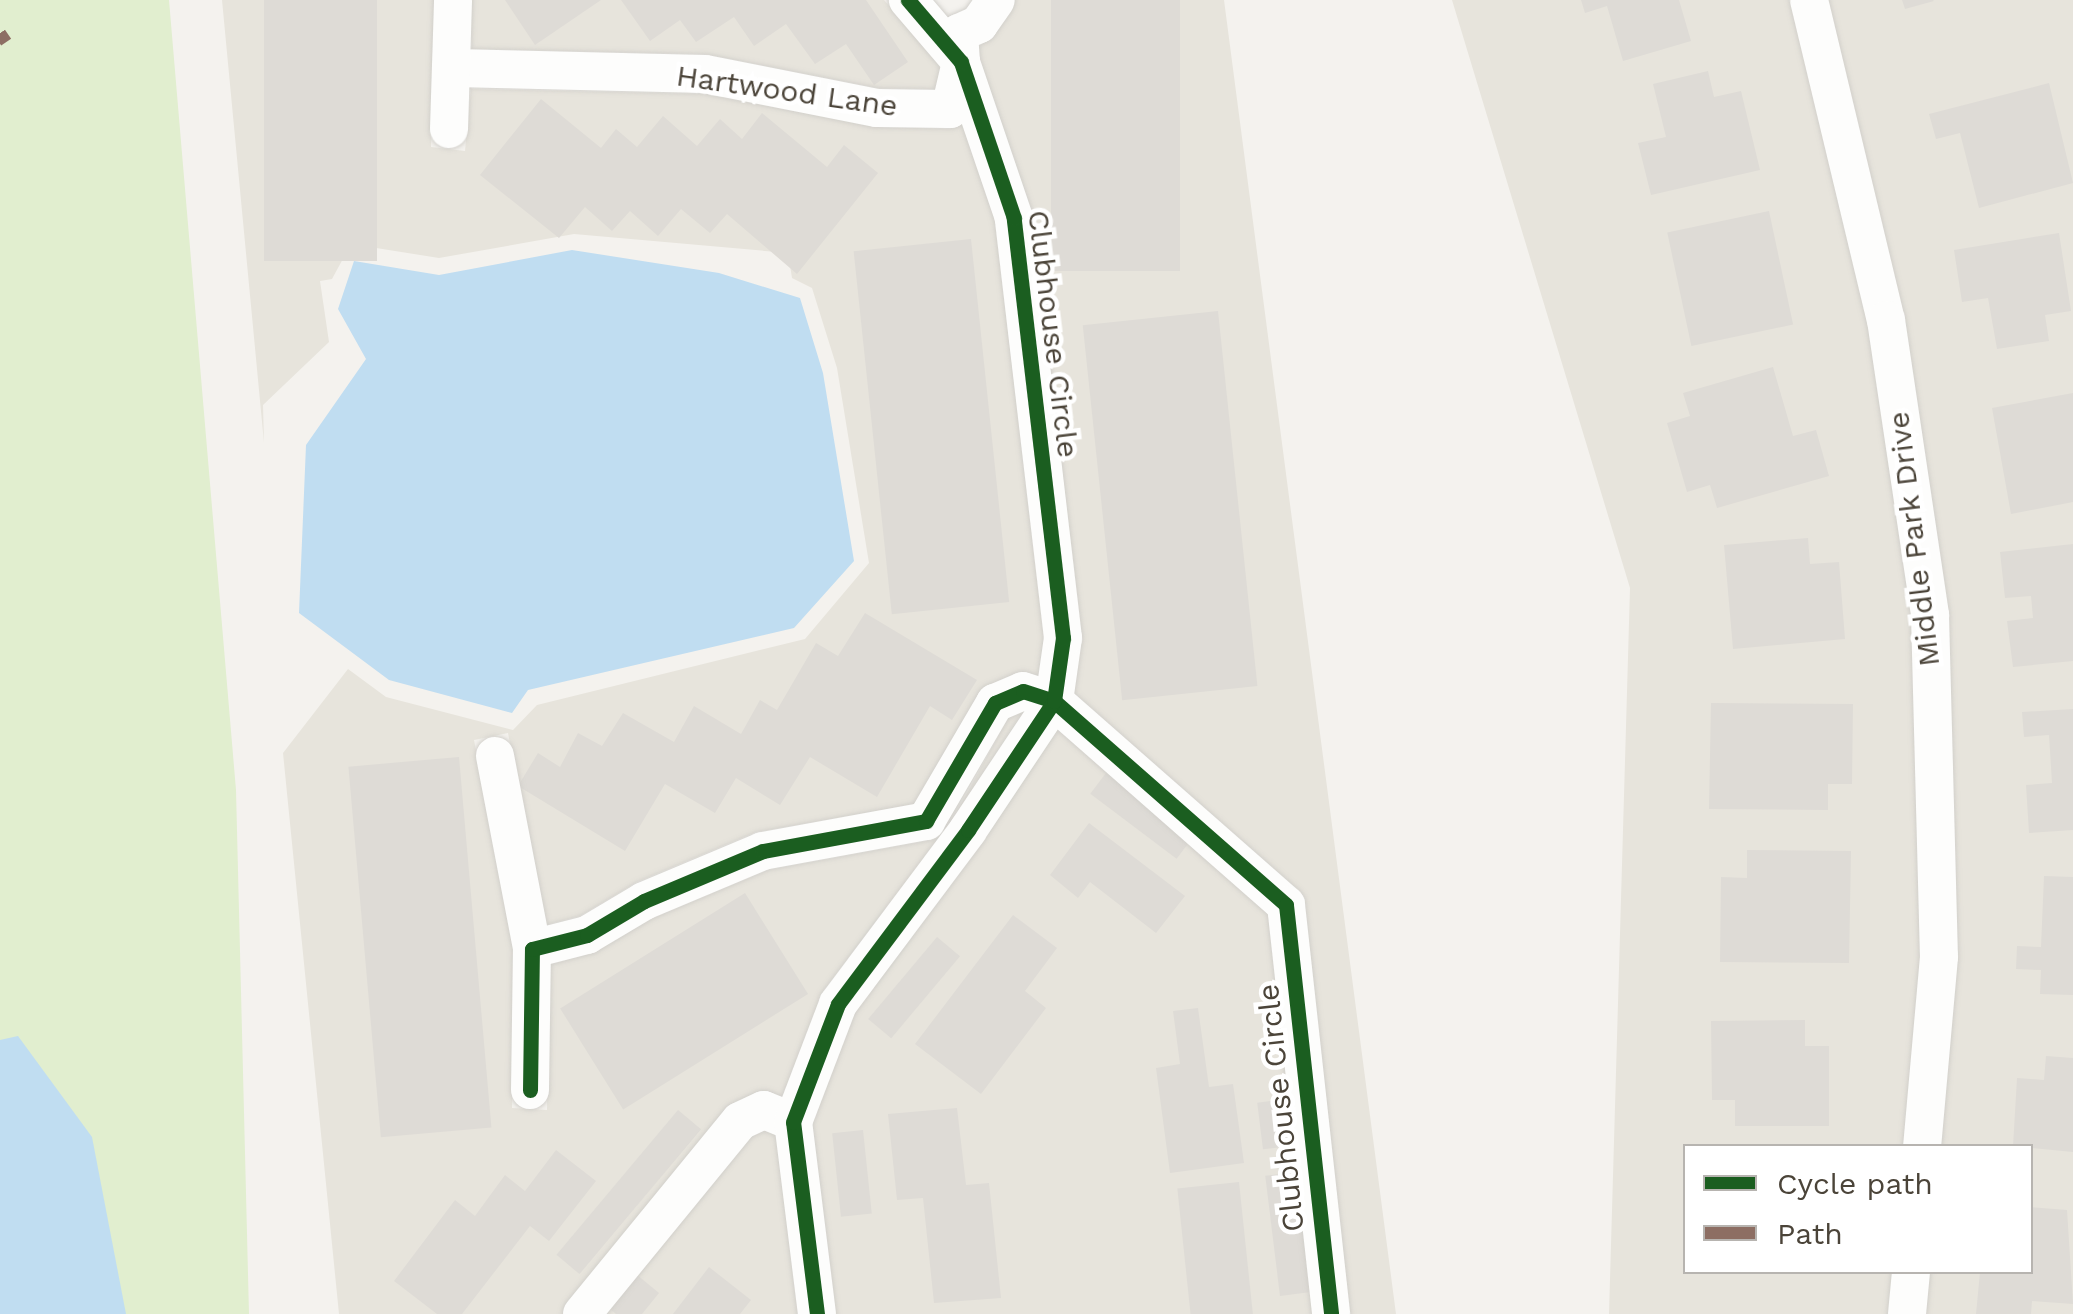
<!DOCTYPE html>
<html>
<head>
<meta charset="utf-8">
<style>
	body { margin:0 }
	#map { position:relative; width:2073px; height:1314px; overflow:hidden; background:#f4f2ee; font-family:"Work Sans",sans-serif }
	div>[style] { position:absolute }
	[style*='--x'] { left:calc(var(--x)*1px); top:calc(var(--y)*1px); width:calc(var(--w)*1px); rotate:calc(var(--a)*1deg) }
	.residential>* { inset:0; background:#e7e4dc }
	.green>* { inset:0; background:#e1eecf }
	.water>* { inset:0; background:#c0ddf1 }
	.building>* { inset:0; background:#dedbd6; transform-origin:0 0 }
	.roads { filter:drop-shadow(0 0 2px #d2d0cb) drop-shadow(0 0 2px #d2d0cb) }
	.minor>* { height:38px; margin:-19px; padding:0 19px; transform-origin:19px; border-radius:19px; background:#fdfdfc }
	.quiet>* { height:12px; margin-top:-6px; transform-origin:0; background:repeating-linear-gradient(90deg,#8d6e63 0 25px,transparent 0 37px) }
	.cycleway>* { height:15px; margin:-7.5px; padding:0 7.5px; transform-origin:7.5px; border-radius:7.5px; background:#1b5e20 }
	span { translate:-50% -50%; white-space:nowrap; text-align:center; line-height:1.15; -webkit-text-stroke:9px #fff; paint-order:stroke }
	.street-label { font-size:30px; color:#4b4439 }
	.legend { position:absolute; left:1683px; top:1144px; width:350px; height:130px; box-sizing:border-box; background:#fff; border:2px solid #b7b4b0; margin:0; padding:12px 18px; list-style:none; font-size:30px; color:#4b4439 }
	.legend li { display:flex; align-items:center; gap:20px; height:50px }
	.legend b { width:50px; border:2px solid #b7b4b0 }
</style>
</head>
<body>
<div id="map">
	<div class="residential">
		<i style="clip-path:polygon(222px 0,435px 0,431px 147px,465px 151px,471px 89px,704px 94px,878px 127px,950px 129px,962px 119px,997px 222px,1045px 637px,1039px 676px,1019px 672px,986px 686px,916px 804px,756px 832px,637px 882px,580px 916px,545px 925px,508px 733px,474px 740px,514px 950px,512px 1108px,547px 1110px,549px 965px,595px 952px,651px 919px,768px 870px,932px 840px,953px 819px,1008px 718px,1024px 712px,953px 819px,824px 990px,776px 1114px,799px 1314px,339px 1314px,283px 753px,348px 669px,386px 697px,513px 730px,537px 705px,805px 639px,869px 563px,837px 368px,812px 288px,792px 278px,788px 253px,574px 234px,439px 258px,351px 244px,332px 279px,320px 281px,329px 342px,263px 405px,264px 443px)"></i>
		<i style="clip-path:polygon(470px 0,884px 0,942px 67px,936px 89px,878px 88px,705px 54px,472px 49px)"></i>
		<i style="clip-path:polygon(1013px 0,1224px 0,1396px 1314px,1349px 1314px,1297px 889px,1074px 693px,978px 47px,993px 37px)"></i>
		<i style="clip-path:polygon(1452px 0,1791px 0,1868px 324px,1912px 616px,1922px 955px,1904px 1146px,1686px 1146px,1686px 1272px,1893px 1272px,1889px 1314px,1609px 1314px,1630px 588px)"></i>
		<i style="clip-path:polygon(1827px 0,2073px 0,2073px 1314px,1925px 1314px,1928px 1272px,2030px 1272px,2030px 1146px,1940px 1146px,1948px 615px)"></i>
		<i style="clip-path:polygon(1057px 729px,1269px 915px,1314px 1314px,835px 1314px,811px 1125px,853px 1014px,982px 843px)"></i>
	</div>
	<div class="green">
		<i style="clip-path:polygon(0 0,169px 0,236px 790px,249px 1314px,0 1314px)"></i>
	</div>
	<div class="water">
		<i style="clip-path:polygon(572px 250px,719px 273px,800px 298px,823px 373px,854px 561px,794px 628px,528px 690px,512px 713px,389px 680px,299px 613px,306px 445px,366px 359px,338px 309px,354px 261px,439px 275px)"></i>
		<i style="clip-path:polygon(18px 1036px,92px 1137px,126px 1314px,0 1314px,0 1040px)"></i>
	</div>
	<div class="building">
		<i style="left:264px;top:0;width:113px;height:261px"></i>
		<i style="clip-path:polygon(505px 0,601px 0,535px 45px)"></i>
		<i style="clip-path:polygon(621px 0,866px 0,908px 62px,874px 85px,846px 44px,815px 64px,786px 24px,754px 46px,734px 17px,696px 42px,680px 20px,650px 41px)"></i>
		<i style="left:1051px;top:0;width:129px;height:271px"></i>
		<i style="clip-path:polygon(1581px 0,1679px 0,1691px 41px,1623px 61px,1607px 6px,1585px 13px)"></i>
		<i style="clip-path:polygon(1902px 0,1933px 0,1934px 1px,1905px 9px)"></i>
		<i style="clip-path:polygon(1708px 71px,1714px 97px,1741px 91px,1760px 170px,1651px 195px,1638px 143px,1666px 137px,1653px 84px)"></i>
		<i style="clip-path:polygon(2049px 83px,2073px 183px,1979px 208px,1960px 133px,1936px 139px,1929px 114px)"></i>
		<i style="clip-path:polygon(541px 99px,601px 148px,616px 129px,637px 147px,663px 116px,697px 146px,720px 119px,742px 139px,762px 113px,827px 167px,844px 145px,878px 173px,797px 274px,727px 214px,710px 233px,681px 209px,658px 236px,630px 211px,612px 231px,585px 207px,559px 238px,480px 175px)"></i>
		<i style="left:1769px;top:211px;width:116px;height:104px;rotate:78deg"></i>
		<i style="clip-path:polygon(2059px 233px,2071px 311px,2045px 315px,2049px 341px,1997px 349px,1988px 298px,1962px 302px,1954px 250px)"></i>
		<i style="left:971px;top:239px;width:365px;height:118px;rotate:84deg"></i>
		<i style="left:1218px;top:311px;width:377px;height:136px;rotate:84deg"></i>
		<i style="clip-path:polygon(1773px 367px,1793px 436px,1816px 430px,1829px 476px,1717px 508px,1710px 485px,1687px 492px,1667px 423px,1690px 416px,1683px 393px)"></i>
		<i style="clip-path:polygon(2073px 393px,2073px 502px,2011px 514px,1992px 408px)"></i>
		<i style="clip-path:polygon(1808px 538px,1810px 564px,1839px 562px,1845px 639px,1733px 649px,1724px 545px)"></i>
		<i style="clip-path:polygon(2073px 544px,2073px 661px,2013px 667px,2007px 621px,2033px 618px,2031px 596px,2005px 598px,2000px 552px)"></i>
		<i style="clip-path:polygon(865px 613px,977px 680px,952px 720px,930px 706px,877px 797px,810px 757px,780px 805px,736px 778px,715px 813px,665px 784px,625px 851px,518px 786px,538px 753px,560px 767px,578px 733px,602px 746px,623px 713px,674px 742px,694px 706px,741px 734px,760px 700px,777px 710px,816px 643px,838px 656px)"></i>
		<i style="clip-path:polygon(1711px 703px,1853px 704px,1852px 784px,1828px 784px,1828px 810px,1709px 809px)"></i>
		<i style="clip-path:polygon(2073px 709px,2073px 830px,2029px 833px,2026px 785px,2052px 783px,2049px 735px,2024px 737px,2022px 712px)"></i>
		<i style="left:459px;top:757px;width:372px;height:111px;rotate:85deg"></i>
		<i style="left:1109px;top:769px;width:108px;height:31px;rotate:37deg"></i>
		<i style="clip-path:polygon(1089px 823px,1185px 896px,1156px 933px,1090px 882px,1078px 898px,1050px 875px)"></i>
		<i style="clip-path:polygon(1747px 850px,1851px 851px,1849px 963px,1720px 962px,1721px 877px,1747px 878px)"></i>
		<i style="clip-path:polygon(2044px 876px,2073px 877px,2073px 995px,2040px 994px,2041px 970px,2016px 969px,2017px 946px,2041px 947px)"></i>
		<i style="left:745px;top:893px;width:119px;height:218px;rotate:58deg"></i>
		<i style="clip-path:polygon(1013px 915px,1057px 948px,1025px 991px,1046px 1008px,981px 1094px,915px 1044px)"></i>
		<i style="left:937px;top:937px;width:30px;height:107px;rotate:40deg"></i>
		<i style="clip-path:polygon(1198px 1008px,1209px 1087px,1233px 1084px,1244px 1163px,1170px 1173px,1156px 1068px,1180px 1064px,1173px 1011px)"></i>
		<i style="clip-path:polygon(1805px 1020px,1805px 1046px,1829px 1046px,1829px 1126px,1735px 1126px,1735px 1100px,1712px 1100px,1711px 1021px)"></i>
		<i style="clip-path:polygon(2046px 1056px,2073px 1058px,2073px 1152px,2013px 1146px,2017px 1078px,2044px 1080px)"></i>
		<i style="left:1287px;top:1099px;width:47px;height:30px;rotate:83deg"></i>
		<i style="clip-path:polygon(957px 1108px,966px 1185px,989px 1183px,1001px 1298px,934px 1303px,923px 1198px,897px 1200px,888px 1114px)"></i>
		<i style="left:678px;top:1110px;width:30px;height:189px;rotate:40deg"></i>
		<i style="left:863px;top:1130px;width:84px;height:31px;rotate:84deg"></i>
		<i style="clip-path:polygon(556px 1150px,596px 1181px,549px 1241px,530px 1226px,462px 1314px,437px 1314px,394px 1281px,455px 1200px,475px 1216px,505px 1175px,525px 1191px)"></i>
		<i style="left:1296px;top:1172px;width:121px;height:31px;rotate:83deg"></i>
		<i style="left:1239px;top:1182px;width:133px;height:62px;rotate:84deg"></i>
		<i style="clip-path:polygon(2030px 1207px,2067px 1210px,2073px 1304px,2032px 1301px,2031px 1314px,1976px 1314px,1980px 1272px,2030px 1272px)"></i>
		<i style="clip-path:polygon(709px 1267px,751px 1300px,740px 1314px,673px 1314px)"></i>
		<i style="clip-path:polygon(636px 1274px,659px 1293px,642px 1314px,616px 1314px,609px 1308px)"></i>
	</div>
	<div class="roads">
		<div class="minor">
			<i style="--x:1809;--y:0;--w:329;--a:76.5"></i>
			<i style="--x:1886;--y:320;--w:298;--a:81.5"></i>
			<i style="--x:1930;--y:615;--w:342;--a:88.5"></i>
			<i style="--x:1939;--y:957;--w:190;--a:95.1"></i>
			<i style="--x:455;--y:68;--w:250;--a:1.4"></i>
			<i style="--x:705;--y:74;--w:175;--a:11.2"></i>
			<i style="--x:877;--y:108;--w:73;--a:0.8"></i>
			<i style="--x:950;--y:109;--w:48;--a:-76.8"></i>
			<i style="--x:961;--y:62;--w:29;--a:-94"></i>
			<i style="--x:959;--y:33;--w:22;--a:-24"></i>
			<i style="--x:979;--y:24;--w:29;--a:-55"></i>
			<i style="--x:449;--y:129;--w:129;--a:-88.2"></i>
			<i style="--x:495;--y:756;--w:197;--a:79.1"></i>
			<i style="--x:530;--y:1090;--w:141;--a:-89.2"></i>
			<i style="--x:532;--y:949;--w:57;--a:-14.3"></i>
			<i style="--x:587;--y:935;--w:66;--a:-30.8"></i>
			<i style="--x:644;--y:901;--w:129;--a:-22.8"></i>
			<i style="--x:763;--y:851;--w:166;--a:-10.4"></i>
			<i style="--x:926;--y:821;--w:137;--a:-59.7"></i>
			<i style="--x:995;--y:703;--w:30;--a:-23"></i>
			<i style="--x:1023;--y:691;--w:33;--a:18"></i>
			<i style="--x:1054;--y:701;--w:309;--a:41.3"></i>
			<i style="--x:1286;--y:905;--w:411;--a:83.7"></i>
			<i style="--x:582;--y:1314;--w:249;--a:-50.7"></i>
			<i style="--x:740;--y:1121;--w:26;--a:-25"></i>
			<i style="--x:764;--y:1110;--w:31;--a:22"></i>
			<i style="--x:817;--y:1314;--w:193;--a:-97.1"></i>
			<i style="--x:793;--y:1122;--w:126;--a:-69.1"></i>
			<i style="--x:838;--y:1004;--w:217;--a:-53.2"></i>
			<i style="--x:968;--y:830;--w:155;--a:-56.3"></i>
			<i style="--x:1054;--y:701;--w:64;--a:-81.9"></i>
			<i style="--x:1063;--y:638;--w:423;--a:-96.7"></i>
			<i style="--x:1014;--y:218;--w:165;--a:-108.8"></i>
			<i style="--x:961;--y:62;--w:82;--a:-130.5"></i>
			<i style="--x:1907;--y:1314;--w:42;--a:-84.6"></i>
		</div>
	</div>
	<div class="quiet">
		<i style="--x:0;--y:33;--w:11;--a:56"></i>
	</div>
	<div class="cycleway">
		<i style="--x:530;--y:1090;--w:141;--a:-89.2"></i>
		<i style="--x:532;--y:949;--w:57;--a:-14.3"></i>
		<i style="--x:587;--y:935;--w:66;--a:-30.8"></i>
		<i style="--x:644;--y:901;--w:129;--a:-22.8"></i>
		<i style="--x:763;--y:851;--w:166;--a:-10.4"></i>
		<i style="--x:926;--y:821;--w:137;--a:-59.7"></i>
		<i style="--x:995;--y:703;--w:30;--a:-23"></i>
		<i style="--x:1023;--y:691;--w:33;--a:18"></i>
		<i style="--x:1054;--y:701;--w:309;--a:41.3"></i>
		<i style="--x:1286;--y:905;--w:411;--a:83.7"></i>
		<i style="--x:817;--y:1314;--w:193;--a:-97.1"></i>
		<i style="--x:793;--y:1122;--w:126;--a:-69.1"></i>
		<i style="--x:838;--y:1004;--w:217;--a:-53.2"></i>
		<i style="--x:968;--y:830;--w:155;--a:-56.3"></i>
		<i style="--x:1054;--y:701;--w:64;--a:-81.9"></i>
		<i style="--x:1063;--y:638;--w:423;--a:-96.7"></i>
		<i style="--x:1014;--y:218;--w:165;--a:-108.8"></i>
		<i style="--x:961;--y:62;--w:82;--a:-130.5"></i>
	</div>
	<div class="street-label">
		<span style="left:787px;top:91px;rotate:8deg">Hartwood Lane</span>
		<span style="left:1053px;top:334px;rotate:83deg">Clubhouse Circle</span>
		<span style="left:1914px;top:539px;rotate:-97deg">Middle Park Drive</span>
		<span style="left:1281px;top:1108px;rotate:-96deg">Clubhouse Circle</span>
	</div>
	<ul class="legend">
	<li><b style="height:12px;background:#1b5e20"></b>Cycle path</li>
	<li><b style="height:12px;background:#8d6e63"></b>Path</li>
	</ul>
</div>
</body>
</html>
